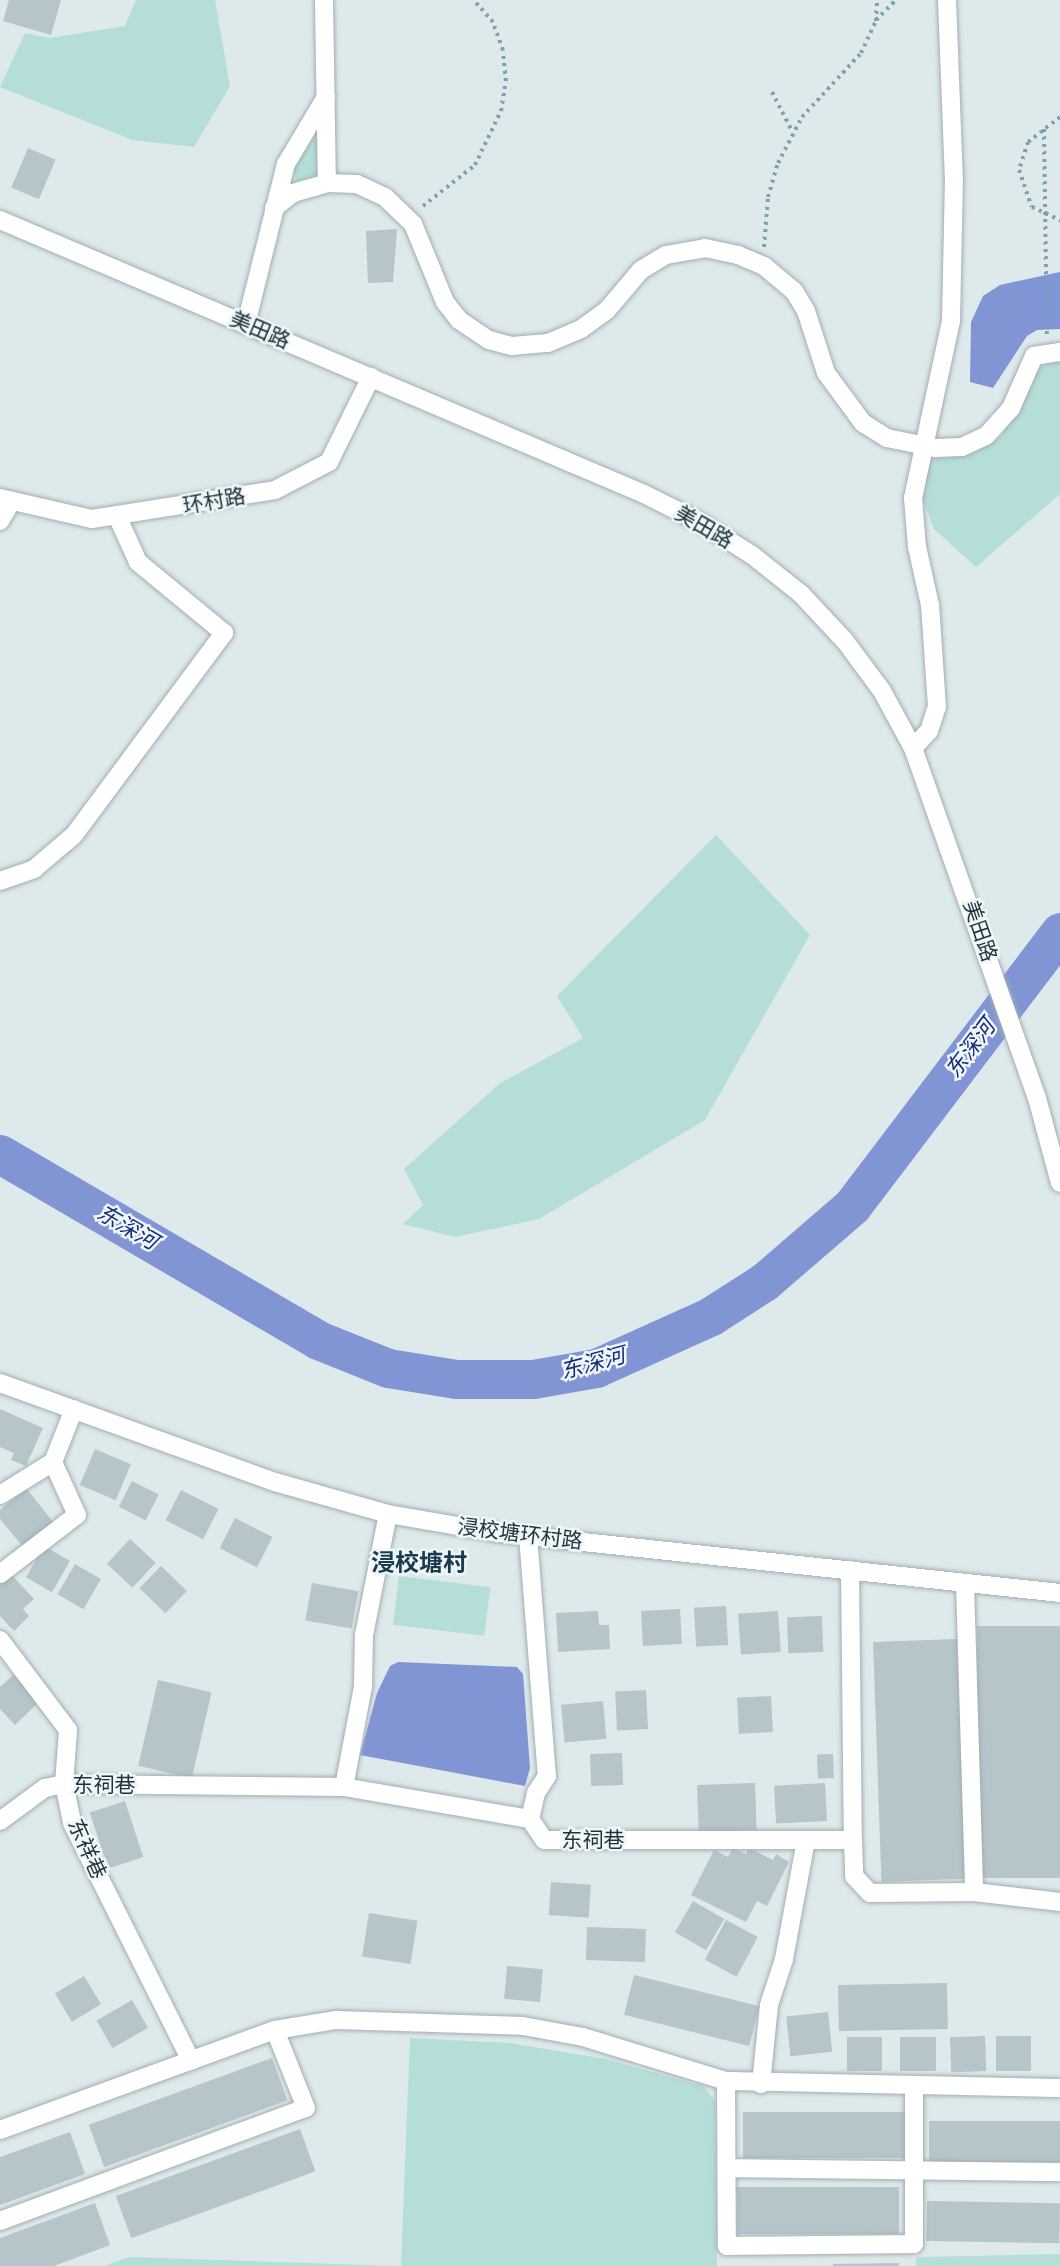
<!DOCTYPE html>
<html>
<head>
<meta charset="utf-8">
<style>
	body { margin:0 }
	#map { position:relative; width:1060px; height:2266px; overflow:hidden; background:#dee9eb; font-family:Karla,"Noto Sans SC",sans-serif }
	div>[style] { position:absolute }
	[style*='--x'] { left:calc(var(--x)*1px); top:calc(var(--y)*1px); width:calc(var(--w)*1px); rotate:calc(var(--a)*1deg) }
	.green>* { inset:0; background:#b5ded9; transform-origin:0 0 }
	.water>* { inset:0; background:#8195d5 }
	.river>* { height:39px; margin:-19.5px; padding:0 19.5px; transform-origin:19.5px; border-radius:19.5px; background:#8195d5 }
	.building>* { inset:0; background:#b6c5c9; transform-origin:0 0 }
	.path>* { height:4px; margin-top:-2px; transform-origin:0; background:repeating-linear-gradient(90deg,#7ca1b1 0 3px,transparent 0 7.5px) }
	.roads { filter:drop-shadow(0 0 2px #a1aeb3) drop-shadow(0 0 2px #a1aeb3) }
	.minor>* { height:18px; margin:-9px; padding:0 9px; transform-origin:9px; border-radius:9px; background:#fff }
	span { translate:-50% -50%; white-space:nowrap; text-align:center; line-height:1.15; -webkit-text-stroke:5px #eef6f7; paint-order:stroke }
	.street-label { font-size:21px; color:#1e323b }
	.water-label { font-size:22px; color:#152c7b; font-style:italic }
	.quarter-label { font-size:24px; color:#193b4f; font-weight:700 }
</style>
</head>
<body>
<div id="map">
	<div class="green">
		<i style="clip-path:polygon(136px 0,215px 0,230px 86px,194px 147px,133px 140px,0 87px,25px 33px,50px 38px,125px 26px)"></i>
		<i style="clip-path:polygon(314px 138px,318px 140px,318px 175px,297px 181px,293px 170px)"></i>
		<i style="clip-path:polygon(1050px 361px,1060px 363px,1060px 494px,976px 567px,934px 529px,922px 497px,928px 460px,970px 454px,1001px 437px,1036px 371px)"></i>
		<i style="clip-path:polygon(716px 835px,810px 935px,705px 1120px,539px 1219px,455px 1237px,403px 1224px,423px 1205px,404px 1169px,499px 1084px,583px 1038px,557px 996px)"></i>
		<i style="left:399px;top:1576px;width:92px;height:49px;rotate:7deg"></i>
		<i style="clip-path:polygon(410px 2038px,510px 2043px,606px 2059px,703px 2086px,715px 2101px,717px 2266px,401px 2266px)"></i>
		<i style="clip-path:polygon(1060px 2254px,1060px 2266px,916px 2266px,916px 2257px)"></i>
		<i style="clip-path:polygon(129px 2257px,396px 2266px,104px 2266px)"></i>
	</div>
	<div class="water">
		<i style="clip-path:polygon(1060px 272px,1060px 329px,1037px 330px,1027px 336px,993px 388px,970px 382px,971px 322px,983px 296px,1000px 285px)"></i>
		<i style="clip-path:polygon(398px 1662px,517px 1667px,523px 1674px,530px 1768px,525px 1786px,360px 1755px,377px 1693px,390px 1666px)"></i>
	</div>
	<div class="river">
		<i style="--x:0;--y:1154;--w:368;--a:30.3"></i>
		<i style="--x:318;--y:1340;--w:75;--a:21.8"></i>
		<i style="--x:388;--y:1368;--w:69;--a:9.2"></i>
		<i style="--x:456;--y:1379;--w:77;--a:0"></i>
		<i style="--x:533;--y:1379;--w:64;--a:-9.9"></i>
		<i style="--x:596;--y:1368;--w:126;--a:-24.3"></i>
		<i style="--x:711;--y:1316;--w:63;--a:-32.7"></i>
		<i style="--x:764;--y:1282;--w:116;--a:-40.8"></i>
		<i style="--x:852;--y:1206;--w:344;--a:-52.8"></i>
	</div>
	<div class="building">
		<i style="clip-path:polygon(9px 0,61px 0,51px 35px,3px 21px)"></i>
		<i style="left:28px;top:148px;width:30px;height:43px;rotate:23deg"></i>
		<i style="clip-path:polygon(397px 229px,393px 282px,368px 283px,366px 231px)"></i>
		<i style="clip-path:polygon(0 1409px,43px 1428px,26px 1466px,11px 1460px,14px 1453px,0 1447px)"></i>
		<i style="left:95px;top:1449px;width:39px;height:39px;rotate:23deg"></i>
		<i style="left:132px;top:1481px;width:30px;height:29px;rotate:27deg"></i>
		<i style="clip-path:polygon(26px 1488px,54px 1523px,24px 1548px,0 1519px,0 1510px)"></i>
		<i style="left:181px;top:1490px;width:42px;height:34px;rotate:27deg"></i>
		<i style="left:235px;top:1518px;width:42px;height:34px;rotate:27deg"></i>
		<i style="left:130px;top:1539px;width:35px;height:34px;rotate:43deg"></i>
		<i style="left:44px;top:1546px;width:30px;height:36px;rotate:30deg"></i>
		<i style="left:75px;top:1564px;width:30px;height:35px;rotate:30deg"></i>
		<i style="left:161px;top:1566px;width:36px;height:31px;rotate:44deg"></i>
		<i style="clip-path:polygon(10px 1573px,34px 1599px,23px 1609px,29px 1616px,14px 1631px,0 1616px,0 1582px)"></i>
		<i style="left:312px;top:1583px;width:47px;height:38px;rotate:10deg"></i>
		<i style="left:726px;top:1606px;width:39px;height:32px;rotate:87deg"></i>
		<i style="left:680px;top:1609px;width:35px;height:39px;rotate:87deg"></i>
		<i style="clip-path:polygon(598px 1611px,599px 1625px,609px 1625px,610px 1649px,558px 1652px,556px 1613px)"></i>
		<i style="left:778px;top:1611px;width:41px;height:40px;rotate:86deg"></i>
		<i style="left:822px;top:1616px;width:36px;height:35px;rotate:88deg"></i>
		<i style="left:1060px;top:1626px;width:252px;height:83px;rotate:90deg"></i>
		<i style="left:957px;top:1639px;width:240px;height:84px;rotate:88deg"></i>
		<i style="clip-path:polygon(13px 1675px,39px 1702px,15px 1725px,0 1709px,0 1687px)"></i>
		<i style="left:158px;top:1680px;width:55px;height:88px;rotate:13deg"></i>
		<i style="left:646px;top:1690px;width:39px;height:31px;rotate:87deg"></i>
		<i style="left:771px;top:1696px;width:36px;height:34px;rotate:87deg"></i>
		<i style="left:603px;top:1701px;width:38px;height:42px;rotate:85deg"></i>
		<i style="left:622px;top:1753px;width:32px;height:32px;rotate:88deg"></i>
		<i style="left:833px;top:1754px;width:24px;height:16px;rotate:88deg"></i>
		<i style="left:755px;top:1783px;width:47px;height:58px;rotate:88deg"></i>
		<i style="left:825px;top:1783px;width:38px;height:51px;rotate:87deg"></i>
		<i style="left:125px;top:1801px;width:59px;height:37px;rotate:72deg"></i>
		<i style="clip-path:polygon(733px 1848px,746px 1854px,749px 1848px,773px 1860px,776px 1854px,789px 1862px,767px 1906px,757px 1901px,746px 1922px,691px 1895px,714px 1850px,728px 1857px)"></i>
		<i style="left:551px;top:1882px;width:40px;height:33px;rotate:4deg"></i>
		<i style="left:693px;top:1901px;width:36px;height:36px;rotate:30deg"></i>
		<i style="left:369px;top:1913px;width:49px;height:44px;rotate:9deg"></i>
		<i style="left:726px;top:1920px;width:36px;height:45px;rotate:28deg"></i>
		<i style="left:587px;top:1927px;width:59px;height:33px;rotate:2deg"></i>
		<i style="left:507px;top:1966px;width:36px;height:33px;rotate:5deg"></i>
		<i style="left:634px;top:1975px;width:129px;height:41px;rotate:14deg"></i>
		<i style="left:84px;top:1976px;width:33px;height:34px;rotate:59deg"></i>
		<i style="left:947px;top:1983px;width:46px;height:109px;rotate:89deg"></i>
		<i style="left:132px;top:2000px;width:32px;height:41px;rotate:60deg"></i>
		<i style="left:828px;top:2012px;width:40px;height:42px;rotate:84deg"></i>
		<i style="left:985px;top:2036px;width:35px;height:35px;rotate:88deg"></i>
		<i style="left:996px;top:2036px;width:35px;height:35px"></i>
		<i style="left:847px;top:2037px;width:35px;height:34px"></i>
		<i style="left:900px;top:2037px;width:36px;height:34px"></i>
		<i style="left:272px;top:2058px;width:45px;height:195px;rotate:70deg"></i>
		<i style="left:905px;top:2112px;width:46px;height:162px;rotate:90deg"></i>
		<i style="left:1060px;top:2121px;width:41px;height:131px;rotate:90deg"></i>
		<i style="left:300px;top:2129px;width:45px;height:196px;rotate:70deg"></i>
		<i style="clip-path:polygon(70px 2132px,85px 2174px,0 2205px,0 2157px)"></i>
		<i style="left:899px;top:2187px;width:47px;height:162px;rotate:90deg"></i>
		<i style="left:927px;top:2201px;width:133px;height:40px;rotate:1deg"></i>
		<i style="clip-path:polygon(95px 2203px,110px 2245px,54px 2266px,0 2266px,0 2238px)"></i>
		<i style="clip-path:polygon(899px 2263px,899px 2266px,833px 2266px,833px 2264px)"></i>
	</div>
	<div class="path">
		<i style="--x:876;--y:20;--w:28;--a:-45"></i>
		<i style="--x:772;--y:92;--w:44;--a:62.9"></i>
		<i style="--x:1060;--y:117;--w:41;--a:142"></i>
		<i style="--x:1028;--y:142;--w:29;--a:108"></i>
		<i style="--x:1019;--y:170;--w:39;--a:71"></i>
		<i style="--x:1032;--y:207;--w:31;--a:25"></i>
		<i style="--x:1044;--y:129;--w:206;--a:89.2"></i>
		<i style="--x:423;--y:206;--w:66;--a:-38.3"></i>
		<i style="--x:475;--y:165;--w:60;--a:-64.3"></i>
		<i style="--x:501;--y:111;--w:30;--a:-81"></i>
		<i style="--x:506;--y:81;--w:31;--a:-96"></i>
		<i style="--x:503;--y:50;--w:30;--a:-110"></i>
		<i style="--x:493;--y:22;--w:29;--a:-131"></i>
		<i style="--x:764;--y:247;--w:50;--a:-85.4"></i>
		<i style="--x:768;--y:197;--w:35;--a:-74"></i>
		<i style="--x:778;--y:163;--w:52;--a:-62.4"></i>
		<i style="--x:802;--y:117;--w:87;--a:-47.3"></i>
		<i style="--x:861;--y:53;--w:35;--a:-65"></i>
		<i style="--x:876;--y:21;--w:21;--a:-87"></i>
	</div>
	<div class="roads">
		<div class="minor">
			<i style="--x:324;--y:0;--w:183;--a:89.1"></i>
			<i style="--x:274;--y:208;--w:24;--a:-38"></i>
			<i style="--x:293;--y:193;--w:35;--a:-16"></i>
			<i style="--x:327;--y:183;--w:30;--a:2"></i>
			<i style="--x:357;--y:184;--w:31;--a:25"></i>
			<i style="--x:385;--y:197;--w:39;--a:44"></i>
			<i style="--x:413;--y:224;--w:84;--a:67.7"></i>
			<i style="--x:445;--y:302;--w:23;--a:52"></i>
			<i style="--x:459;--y:320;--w:36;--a:34"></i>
			<i style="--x:489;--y:340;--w:24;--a:15"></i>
			<i style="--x:512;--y:346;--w:36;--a:-5"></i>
			<i style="--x:548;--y:343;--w:36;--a:-23"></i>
			<i style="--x:581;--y:329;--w:32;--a:-36"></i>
			<i style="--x:607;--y:310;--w:52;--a:-49.6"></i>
			<i style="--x:641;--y:270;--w:29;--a:-31"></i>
			<i style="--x:666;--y:255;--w:40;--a:-10"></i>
			<i style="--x:705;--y:248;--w:34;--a:12"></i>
			<i style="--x:738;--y:255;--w:28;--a:23"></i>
			<i style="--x:764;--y:266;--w:39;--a:40"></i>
			<i style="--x:794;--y:291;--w:23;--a:59"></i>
			<i style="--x:806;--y:311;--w:65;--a:72.1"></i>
			<i style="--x:826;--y:373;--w:62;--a:53.5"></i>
			<i style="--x:863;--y:423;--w:28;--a:32"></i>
			<i style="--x:887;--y:438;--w:49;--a:11.8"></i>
			<i style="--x:935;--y:448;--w:27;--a:-2"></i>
			<i style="--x:962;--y:447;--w:26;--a:-25"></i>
			<i style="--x:986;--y:436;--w:38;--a:-48"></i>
			<i style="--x:1011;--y:408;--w:57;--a:-66.1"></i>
			<i style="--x:1034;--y:356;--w:26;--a:-9"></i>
			<i style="--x:0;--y:220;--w:700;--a:23.05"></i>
			<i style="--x:644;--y:494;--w:60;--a:26.6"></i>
			<i style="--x:698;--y:521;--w:64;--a:32.2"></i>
			<i style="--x:752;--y:555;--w:63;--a:38.5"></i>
			<i style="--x:801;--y:594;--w:64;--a:46.9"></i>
			<i style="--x:845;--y:641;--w:62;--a:53.5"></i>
			<i style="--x:882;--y:691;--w:65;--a:61.5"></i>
			<i style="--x:913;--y:748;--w:371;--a:70.5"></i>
			<i style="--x:1037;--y:1098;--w:88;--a:74.9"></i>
			<i style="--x:246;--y:324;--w:165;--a:-76"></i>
			<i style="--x:286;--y:164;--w:78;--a:-59.2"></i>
			<i style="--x:0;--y:498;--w:94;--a:12.9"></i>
			<i style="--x:92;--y:519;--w:185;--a:-9"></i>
			<i style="--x:275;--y:490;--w:61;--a:-27.4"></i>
			<i style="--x:329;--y:462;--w:95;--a:-63.7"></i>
			<i style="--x:0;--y:521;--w:22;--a:-60"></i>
			<i style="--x:913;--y:748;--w:23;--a:-47"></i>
			<i style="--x:929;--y:731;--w:25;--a:-72"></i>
			<i style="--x:937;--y:707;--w:102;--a:-93.9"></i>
			<i style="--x:930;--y:605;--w:59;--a:-102.6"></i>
			<i style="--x:917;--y:547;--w:49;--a:-94.7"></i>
			<i style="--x:913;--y:498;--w:181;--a:-77.9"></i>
			<i style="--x:951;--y:321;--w:139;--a:-88.8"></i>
			<i style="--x:954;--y:182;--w:182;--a:-92.2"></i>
			<i style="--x:0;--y:881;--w:36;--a:-19"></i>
			<i style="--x:34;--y:869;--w:52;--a:-40.4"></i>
			<i style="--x:74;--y:835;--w:252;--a:-53.4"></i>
			<i style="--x:224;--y:633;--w:112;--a:-140.5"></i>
			<i style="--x:138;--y:562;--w:48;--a:-114.4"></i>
			<i style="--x:0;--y:1383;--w:292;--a:19.8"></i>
			<i style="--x:275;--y:1482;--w:117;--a:15.8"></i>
			<i style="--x:388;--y:1514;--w:113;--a:9.7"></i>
			<i style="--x:499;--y:1533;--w:564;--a:6.1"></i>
			<i style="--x:0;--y:1495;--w:62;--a:-31.9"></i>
			<i style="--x:53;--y:1462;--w:57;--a:-68.4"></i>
			<i style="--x:528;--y:1536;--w:241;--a:85.5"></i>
			<i style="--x:547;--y:1776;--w:20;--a:123"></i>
			<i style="--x:536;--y:1793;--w:27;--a:103"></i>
			<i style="--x:850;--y:1570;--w:270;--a:89.4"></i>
			<i style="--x:0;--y:1574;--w:97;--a:-37.5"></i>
			<i style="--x:77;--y:1515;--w:58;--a:-114.4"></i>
			<i style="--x:965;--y:1583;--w:309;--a:88.3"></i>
			<i style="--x:0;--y:1640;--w:113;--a:52.9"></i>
			<i style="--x:68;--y:1730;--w:54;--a:94.2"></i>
			<i style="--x:64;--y:1784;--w:40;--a:78"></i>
			<i style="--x:72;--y:1823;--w:266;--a:63.4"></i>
			<i style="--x:344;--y:1787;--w:103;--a:-79.3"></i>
			<i style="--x:363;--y:1686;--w:51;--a:-88.9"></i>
			<i style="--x:364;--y:1635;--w:123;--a:-78.8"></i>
			<i style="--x:0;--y:1821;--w:56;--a:-36.3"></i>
			<i style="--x:45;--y:1788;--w:19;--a:-12"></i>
			<i style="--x:64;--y:1784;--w:280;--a:0.6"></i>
			<i style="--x:344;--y:1787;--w:189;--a:9.8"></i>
			<i style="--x:530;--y:1819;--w:25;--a:56"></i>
			<i style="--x:544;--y:1840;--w:309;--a:0"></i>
			<i style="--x:853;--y:1840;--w:36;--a:88"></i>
			<i style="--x:854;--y:1876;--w:23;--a:47"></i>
			<i style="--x:870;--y:1893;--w:104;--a:-0.6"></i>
			<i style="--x:974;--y:1892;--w:87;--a:6.6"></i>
			<i style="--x:726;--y:2081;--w:165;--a:89.7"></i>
			<i style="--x:727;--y:2246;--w:187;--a:-0.6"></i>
			<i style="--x:914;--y:2244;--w:158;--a:-90"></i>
			<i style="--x:761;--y:2084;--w:79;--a:-84.2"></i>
			<i style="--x:769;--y:2005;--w:48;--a:-71.9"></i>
			<i style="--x:784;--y:1959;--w:121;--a:-79.5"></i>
			<i style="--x:0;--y:2130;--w:293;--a:-20"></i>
			<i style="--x:275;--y:2030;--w:62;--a:-9.3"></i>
			<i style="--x:336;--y:2020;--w:187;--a:1.8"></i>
			<i style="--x:523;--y:2026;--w:61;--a:10.4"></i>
			<i style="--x:583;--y:2037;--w:150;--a:17.1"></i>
			<i style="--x:726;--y:2081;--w:334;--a:1.2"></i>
			<i style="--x:727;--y:2168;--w:333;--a:0.7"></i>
			<i style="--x:0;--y:2221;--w:326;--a:-20.3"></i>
			<i style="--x:306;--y:2108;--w:84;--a:-111.7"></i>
		</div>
	</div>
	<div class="street-label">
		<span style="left:260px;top:330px;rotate:23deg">美田路</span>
		<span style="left:214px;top:501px;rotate:-10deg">环村路</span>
		<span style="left:704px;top:527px;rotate:30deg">美田路</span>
		<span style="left:980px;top:931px;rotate:71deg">美田路</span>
		<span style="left:520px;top:1534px;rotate:7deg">浸校塘环村路</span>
		<span style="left:104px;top:1785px">东祠巷</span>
		<span style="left:593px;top:1840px">东祠巷</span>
		<span style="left:87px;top:1849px;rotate:66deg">东祥巷</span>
	</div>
	<div class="water-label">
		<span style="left:971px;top:1049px;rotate:-53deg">东深河</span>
		<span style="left:127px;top:1228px;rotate:30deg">东深河</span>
		<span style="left:593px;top:1364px;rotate:-15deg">东深河</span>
	</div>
	<div class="quarter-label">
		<span style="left:419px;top:1564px">浸校塘村</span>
	</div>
</div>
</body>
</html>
